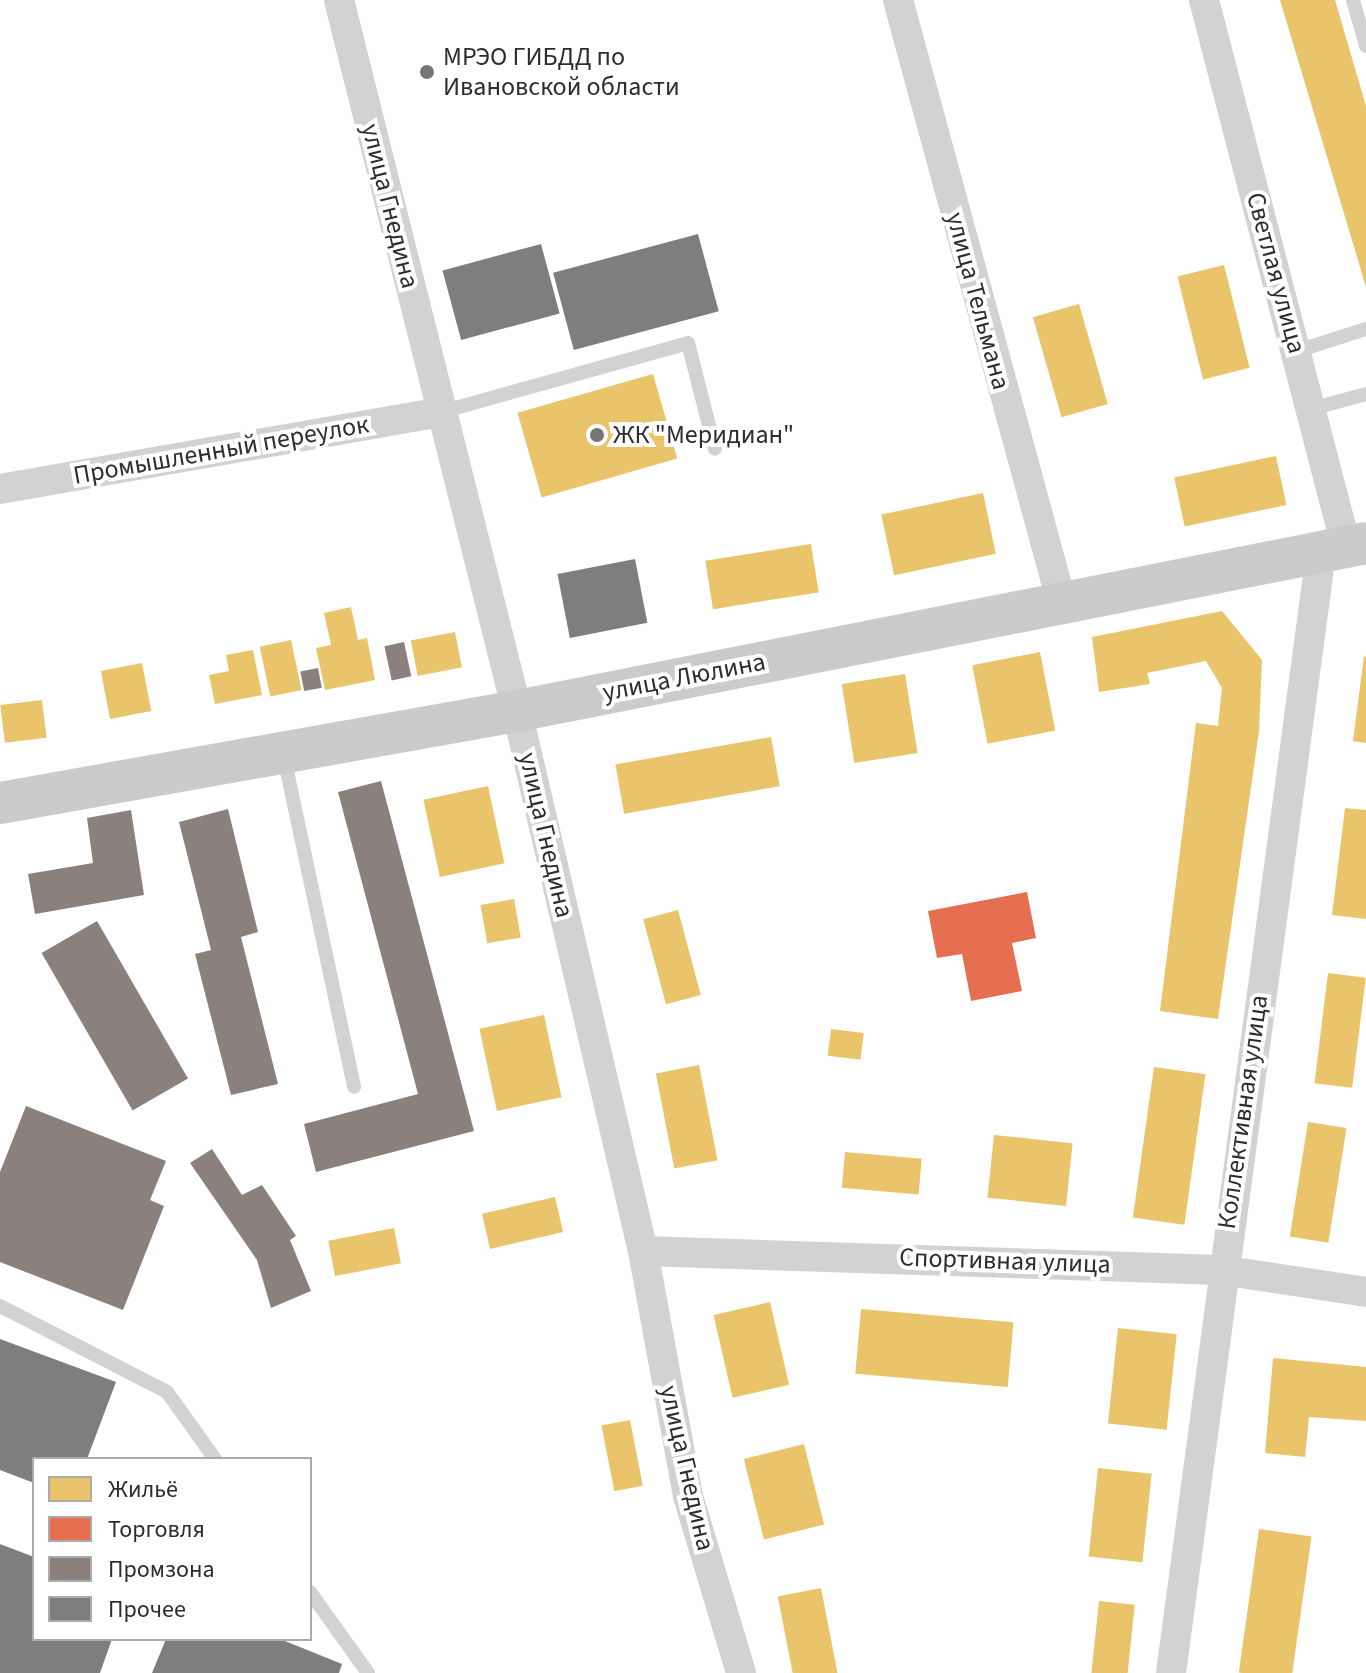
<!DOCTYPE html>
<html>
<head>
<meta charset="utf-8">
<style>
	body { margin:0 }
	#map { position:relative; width:1366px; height:1673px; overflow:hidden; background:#fff; font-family:"Source Sans 3",sans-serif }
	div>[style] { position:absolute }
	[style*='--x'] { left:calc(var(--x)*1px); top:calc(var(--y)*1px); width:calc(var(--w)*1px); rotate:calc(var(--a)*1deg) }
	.homes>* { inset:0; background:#e9c46a; transform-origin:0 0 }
	.shops>* { inset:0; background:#e76f51 }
	.industry>* { inset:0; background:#8a817c; transform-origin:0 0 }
	.building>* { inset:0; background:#7e7e7e; transform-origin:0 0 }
	.lane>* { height:14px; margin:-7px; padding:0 7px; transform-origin:7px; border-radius:7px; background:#d2d2d2 }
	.street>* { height:30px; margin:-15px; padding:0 15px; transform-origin:15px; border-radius:15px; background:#d2d2d2 }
	.secondary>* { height:42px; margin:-21px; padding:0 21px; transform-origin:21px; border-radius:21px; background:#cbcbcb }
	.dots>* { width:22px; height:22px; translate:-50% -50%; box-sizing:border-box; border:4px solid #fff; border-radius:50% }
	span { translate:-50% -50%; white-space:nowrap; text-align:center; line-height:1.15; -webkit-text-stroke:8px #fff; paint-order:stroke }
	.poi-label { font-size:26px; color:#2d2d2d }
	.left { translate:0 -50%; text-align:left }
	.street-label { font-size:26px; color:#2d2d2d }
	.legend { position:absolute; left:32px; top:1457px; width:280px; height:184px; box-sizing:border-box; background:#fff; border:2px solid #ababab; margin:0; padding:10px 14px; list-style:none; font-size:24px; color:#2d2d2d }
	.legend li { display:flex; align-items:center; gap:16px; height:40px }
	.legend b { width:40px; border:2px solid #ababab }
</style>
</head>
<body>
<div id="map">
	<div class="homes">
		<i style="clip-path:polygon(1280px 0,1335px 0,1366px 106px,1366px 287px)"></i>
		<i style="left:1224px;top:265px;width:106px;height:48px;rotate:76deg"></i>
		<i style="left:1079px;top:304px;width:104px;height:48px;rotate:74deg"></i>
		<i style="left:653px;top:374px;width:88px;height:141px;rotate:74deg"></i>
		<i style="left:1276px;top:456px;width:50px;height:104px;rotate:78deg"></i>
		<i style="left:983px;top:493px;width:62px;height:104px;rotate:78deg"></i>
		<i style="left:811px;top:544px;width:49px;height:107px;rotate:81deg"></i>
		<i style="clip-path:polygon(351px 607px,358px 640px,367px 638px,375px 680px,325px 690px,316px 648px,331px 645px,324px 613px)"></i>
		<i style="clip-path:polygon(1222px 611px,1262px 660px,1259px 731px,1218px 1019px,1160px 1011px,1196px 723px,1218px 726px,1222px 688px,1206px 661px,1147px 673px,1150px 684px,1099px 692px,1092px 637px)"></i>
		<i style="left:455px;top:632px;width:36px;height:45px;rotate:79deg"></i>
		<i style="left:291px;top:640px;width:51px;height:32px;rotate:78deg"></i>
		<i style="clip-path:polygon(253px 650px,262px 695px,215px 704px,209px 675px,229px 671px,226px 655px)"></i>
		<i style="left:1040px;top:652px;width:80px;height:69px;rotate:79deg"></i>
		<i style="clip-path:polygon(1364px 656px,1366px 657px,1366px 743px,1353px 741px)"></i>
		<i style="left:142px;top:663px;width:49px;height:42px;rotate:79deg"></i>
		<i style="left:905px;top:674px;width:80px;height:64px;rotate:81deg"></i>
		<i style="left:42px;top:700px;width:38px;height:42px;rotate:83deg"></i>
		<i style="left:771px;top:737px;width:50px;height:158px;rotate:80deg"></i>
		<i style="left:488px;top:786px;width:79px;height:66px;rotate:78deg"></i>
		<i style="clip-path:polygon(1345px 808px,1366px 810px,1366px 919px,1332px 915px)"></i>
		<i style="left:514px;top:899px;width:39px;height:34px;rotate:80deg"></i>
		<i style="left:678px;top:910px;width:88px;height:36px;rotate:75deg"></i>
		<i style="left:1328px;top:973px;width:38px;height:111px;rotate:7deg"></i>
		<i style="left:544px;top:1015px;width:84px;height:66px;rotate:78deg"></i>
		<i style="left:831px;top:1029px;width:33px;height:27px;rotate:7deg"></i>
		<i style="left:699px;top:1065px;width:97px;height:44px;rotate:79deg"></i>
		<i style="left:1154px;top:1067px;width:52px;height:152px;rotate:8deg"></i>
		<i style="left:1308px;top:1122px;width:39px;height:116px;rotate:9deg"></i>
		<i style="left:994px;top:1135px;width:79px;height:63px;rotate:6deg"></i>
		<i style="left:845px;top:1152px;width:77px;height:36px;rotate:5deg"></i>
		<i style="left:555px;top:1197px;width:36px;height:75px;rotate:77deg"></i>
		<i style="left:394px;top:1228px;width:36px;height:67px;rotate:79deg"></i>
		<i style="left:770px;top:1302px;width:85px;height:58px;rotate:77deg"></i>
		<i style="left:861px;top:1309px;width:153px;height:65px;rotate:5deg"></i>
		<i style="left:1118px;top:1328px;width:59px;height:96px;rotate:6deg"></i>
		<i style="clip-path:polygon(1273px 1358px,1366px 1367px,1366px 1421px,1309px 1417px,1305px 1457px,1265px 1453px)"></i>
		<i style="left:630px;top:1420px;width:67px;height:29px;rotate:79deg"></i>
		<i style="left:804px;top:1444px;width:83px;height:62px;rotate:76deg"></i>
		<i style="left:1098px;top:1468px;width:54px;height:89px;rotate:6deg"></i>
		<i style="left:1259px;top:1529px;width:53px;height:145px;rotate:8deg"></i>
		<i style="left:821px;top:1588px;width:87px;height:44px;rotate:79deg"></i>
		<i style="left:1099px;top:1601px;width:36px;height:73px;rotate:6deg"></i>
	</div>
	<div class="shops">
		<i style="clip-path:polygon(1027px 892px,1036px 938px,1012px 943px,1022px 991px,971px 1001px,962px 954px,937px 958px,928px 911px)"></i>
	</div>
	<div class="industry">
		<i style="left:404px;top:642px;width:35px;height:20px;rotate:78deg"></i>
		<i style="left:318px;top:668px;width:20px;height:18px;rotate:79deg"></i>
		<i style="clip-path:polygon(381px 781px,474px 1131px,316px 1172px,304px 1124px,418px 1094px,338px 792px)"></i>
		<i style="clip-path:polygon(228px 809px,258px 932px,241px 937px,278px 1084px,231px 1095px,195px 954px,211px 950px,179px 822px)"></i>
		<i style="clip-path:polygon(131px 810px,144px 895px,35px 914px,28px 874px,93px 863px,87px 818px)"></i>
		<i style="left:97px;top:921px;width:182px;height:64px;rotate:60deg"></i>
		<i style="clip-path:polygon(26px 1106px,166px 1161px,150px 1200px,164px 1206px,123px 1310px,0 1262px,0 1172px)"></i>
		<i style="clip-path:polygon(212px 1149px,242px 1195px,262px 1185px,296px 1236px,290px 1240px,311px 1291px,271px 1308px,257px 1260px,190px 1163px)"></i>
	</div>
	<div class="building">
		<i style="left:698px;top:234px;width:80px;height:150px;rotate:75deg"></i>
		<i style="left:541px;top:244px;width:72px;height:102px;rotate:75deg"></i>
		<i style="left:635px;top:559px;width:65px;height:79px;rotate:79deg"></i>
		<i style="clip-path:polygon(0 1339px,116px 1382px,87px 1459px,34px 1459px,34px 1483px,0 1470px)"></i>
		<i style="clip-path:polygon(0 1544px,34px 1557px,34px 1639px,112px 1639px,100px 1673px,0 1673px)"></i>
		<i style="clip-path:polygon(166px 1639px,280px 1639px,342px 1664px,339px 1673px,152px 1673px)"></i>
	</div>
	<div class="lane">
		<i style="--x:1353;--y:0;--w:48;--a:74.2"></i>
		<i style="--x:1297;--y:351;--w:72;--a:-17.7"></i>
		<i style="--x:1311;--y:409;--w:57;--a:-15.3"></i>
		<i style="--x:441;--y:412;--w:256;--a:-15.6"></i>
		<i style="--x:688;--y:343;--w:109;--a:75.7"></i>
		<i style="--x:284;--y:757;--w:337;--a:78"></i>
		<i style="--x:0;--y:1306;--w:188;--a:27.2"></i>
		<i style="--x:167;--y:1392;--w:82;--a:54.4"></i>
		<i style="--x:310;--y:1592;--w:100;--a:54.4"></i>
	</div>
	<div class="street">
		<i style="--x:339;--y:0;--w:733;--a:75.94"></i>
		<i style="--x:517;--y:711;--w:555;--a:76.87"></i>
		<i style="--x:643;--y:1251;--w:249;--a:79.6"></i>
		<i style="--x:688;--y:1496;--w:185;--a:73.3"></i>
		<i style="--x:898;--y:0;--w:622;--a:74.8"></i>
		<i style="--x:1204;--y:0;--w:564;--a:75.42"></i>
		<i style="--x:0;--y:489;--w:448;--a:-9.9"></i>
		<i style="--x:643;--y:1251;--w:578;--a:1.88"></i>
		<i style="--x:1221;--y:1270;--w:147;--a:8.6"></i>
		<i style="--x:1171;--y:1673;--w:1130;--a:-82.37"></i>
	</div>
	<div class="secondary">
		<i style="--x:0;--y:803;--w:525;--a:-10.09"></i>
		<i style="--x:517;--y:711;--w:865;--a:-11.19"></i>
	</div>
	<div class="dots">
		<i style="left:427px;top:72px;background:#767676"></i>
		<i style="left:597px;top:435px;background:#767676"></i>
	</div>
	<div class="poi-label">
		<span class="left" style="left:443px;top:72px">МРЭО ГИБДД по<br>Ивановской области</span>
		<span class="left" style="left:613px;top:435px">ЖК "Меридиан"</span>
	</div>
	<div class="street-label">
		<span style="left:390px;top:206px;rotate:76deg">улица Гнедина</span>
		<span style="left:1276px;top:273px;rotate:75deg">Светлая улица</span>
		<span style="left:978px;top:301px;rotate:75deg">улица Тельмана</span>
		<span style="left:221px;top:450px;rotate:-10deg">Промышленный переулок</span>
		<span style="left:684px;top:677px;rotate:-11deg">улица Люлина</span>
		<span style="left:546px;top:835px;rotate:77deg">улица Гнедина</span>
		<span style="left:1243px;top:1112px;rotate:-82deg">Коллективная улица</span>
		<span style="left:1005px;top:1261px;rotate:2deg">Спортивная улица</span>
		<span style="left:687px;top:1468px;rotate:77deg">улица Гнедина</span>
	</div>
	<ul class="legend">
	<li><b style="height:22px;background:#e9c46a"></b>Жильё</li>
	<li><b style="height:22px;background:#e76f51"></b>Торговля</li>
	<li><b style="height:22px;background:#8a817c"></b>Промзона</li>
	<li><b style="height:22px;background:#7e7e7e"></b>Прочее</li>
	</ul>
</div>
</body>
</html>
